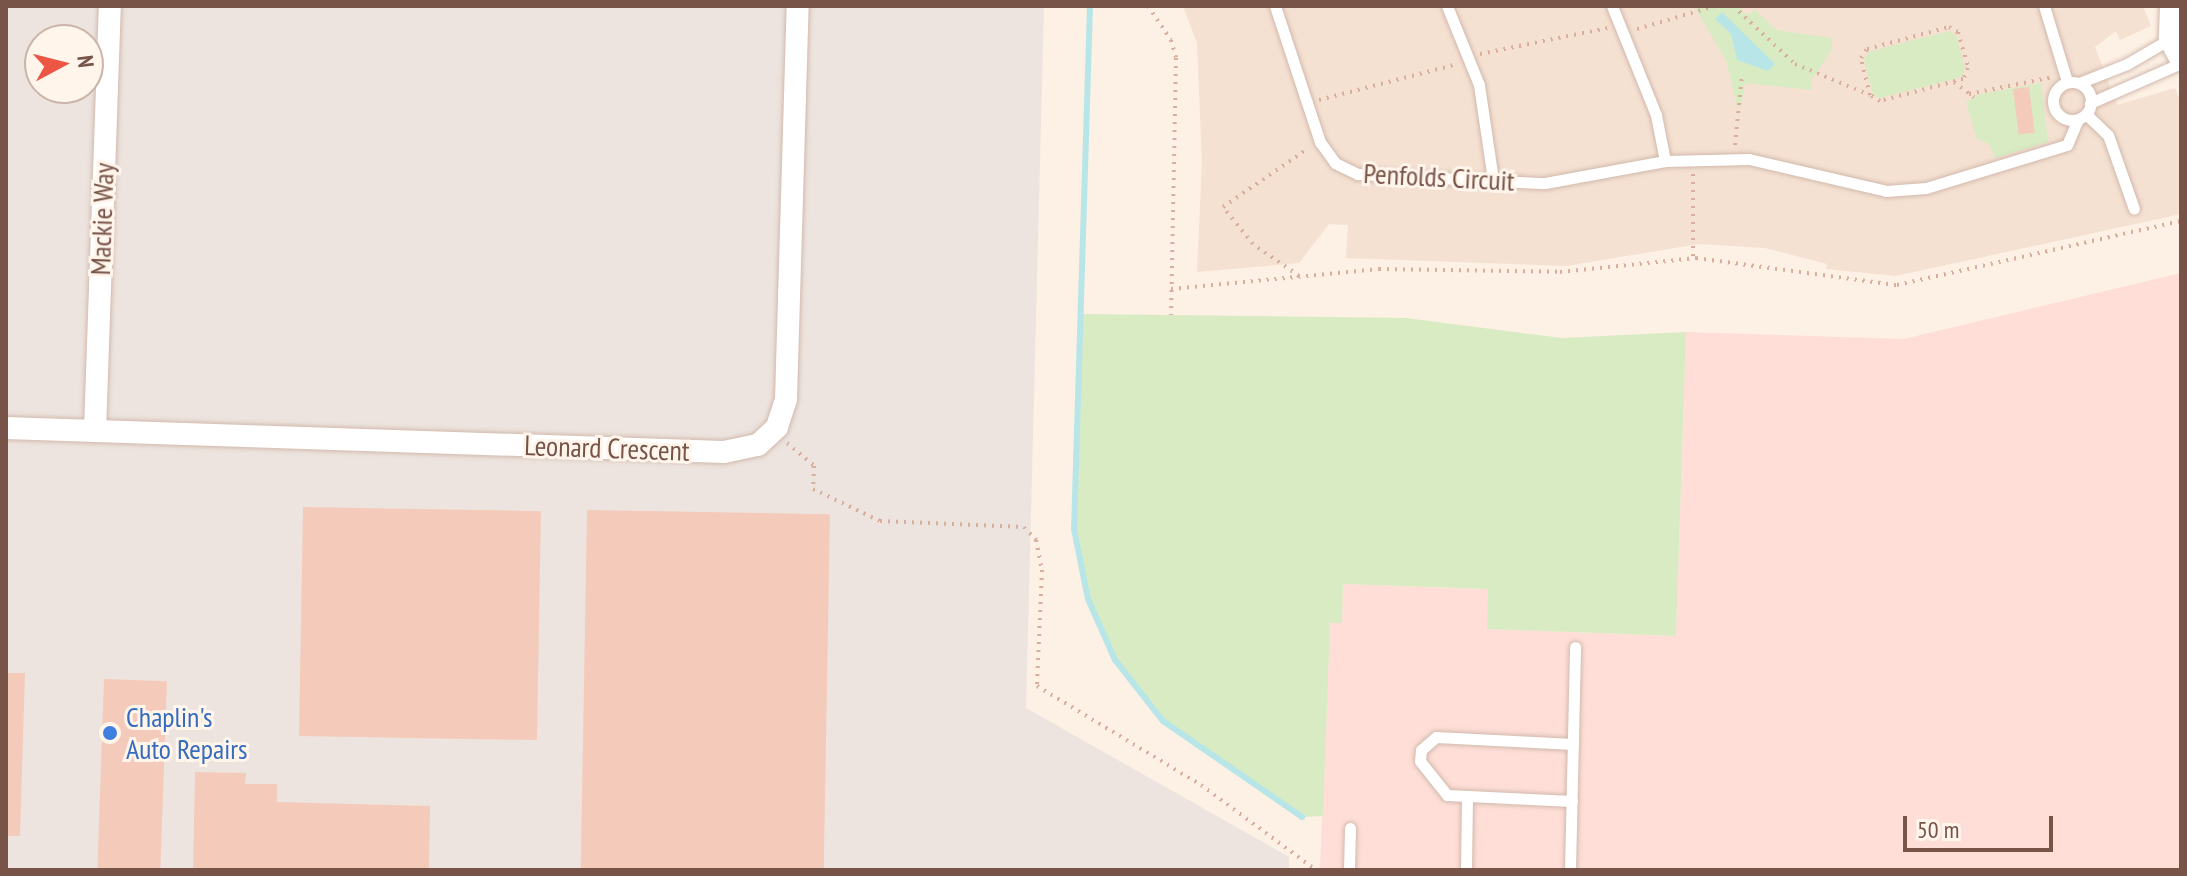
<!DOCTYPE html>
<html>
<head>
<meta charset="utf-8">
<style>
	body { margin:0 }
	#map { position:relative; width:2187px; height:876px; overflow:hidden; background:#fdf0e4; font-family:"PT Sans Narrow",sans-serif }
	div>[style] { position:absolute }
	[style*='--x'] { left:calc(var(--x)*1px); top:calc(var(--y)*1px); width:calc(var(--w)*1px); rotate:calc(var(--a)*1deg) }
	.residential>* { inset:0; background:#f5e1d2 }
	.commercial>* { inset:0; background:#feded7 }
	.industrial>* { inset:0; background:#ede4df }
	.green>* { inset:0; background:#d8ebc2 }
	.water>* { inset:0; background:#b8e6e8 }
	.stream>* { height:6px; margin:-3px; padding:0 3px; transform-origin:3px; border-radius:3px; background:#b8e6e8 }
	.building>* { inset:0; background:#f4cbbb; transform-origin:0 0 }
	.path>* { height:4px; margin-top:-2px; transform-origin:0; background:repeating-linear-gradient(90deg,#d9ae9d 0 2px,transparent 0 8px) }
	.roads { filter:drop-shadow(0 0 2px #d1b9ac) drop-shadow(0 0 2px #d1b9ac) }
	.service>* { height:11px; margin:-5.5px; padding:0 5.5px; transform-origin:5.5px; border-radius:5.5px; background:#fff }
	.service>.ring { margin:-5.5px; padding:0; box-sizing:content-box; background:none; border:11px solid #fff; border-radius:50% }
	.minor>* { height:22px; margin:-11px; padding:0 11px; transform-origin:11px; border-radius:11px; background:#fff }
	.dots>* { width:22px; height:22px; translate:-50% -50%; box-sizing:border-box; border:4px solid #fff5eb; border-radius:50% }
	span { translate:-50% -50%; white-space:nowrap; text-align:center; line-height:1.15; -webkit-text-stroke:6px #fff5eb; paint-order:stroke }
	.street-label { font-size:28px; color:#775348 }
	.shop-label { font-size:28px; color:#366cbe }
	.left { translate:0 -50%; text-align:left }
	.frame { position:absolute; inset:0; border:8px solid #775348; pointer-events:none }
	.north { position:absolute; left:24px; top:24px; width:80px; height:80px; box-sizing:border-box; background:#fff5eb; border:2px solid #c9b4aa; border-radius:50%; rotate:83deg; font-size:22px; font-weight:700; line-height:32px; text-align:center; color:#775348 }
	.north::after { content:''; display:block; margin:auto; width:28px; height:36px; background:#ec5644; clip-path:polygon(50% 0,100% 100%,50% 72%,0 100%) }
	.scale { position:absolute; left:1903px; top:816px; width:150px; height:36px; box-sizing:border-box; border:4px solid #775348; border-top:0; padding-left:10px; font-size:24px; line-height:28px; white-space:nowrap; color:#775348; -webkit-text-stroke:6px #fff5eb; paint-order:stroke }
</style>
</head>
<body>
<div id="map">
	<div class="residential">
		<i style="clip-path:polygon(1183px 6px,2143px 6px,2151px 26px,2120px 40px,2116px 31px,2095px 47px,2117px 105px,2175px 88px,2181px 103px,2181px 214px,1896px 276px,1826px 269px,1827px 264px,1765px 248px,1699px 244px,1566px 266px,1346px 258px,1348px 225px,1329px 224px,1299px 263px,1197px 272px,1202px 162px,1197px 43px)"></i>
	</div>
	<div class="commercial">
		<i style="clip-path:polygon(2181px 273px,2181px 870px,1320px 870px,1330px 623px,1342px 622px,1343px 584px,1489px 589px,1488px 629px,1676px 636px,1686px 332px,1904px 339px)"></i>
	</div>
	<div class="industrial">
		<i style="clip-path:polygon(evenodd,6px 6px,1044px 6px,1026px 708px,1289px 857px,1289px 870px,6px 870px,6px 6px,40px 40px,88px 40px,88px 88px,40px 88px,40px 40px)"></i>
	</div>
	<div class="green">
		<i style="clip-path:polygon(1694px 6px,1740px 6px,1746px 15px,1755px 10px,1777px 30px,1831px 38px,1832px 49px,1811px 81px,1812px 90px,1745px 83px,1741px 106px,1737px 106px,1726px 60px)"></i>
		<i style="clip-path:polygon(1949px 31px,1956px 35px,1965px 68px,1962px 77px,1880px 98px,1873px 95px,1864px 60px,1868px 52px)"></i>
		<i style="clip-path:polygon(2041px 83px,2048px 142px,1995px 158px,1989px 144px,1977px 139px,1966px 102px,1980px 94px)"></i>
		<i style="clip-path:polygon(1081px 314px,1406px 318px,1562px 338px,1686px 332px,1676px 636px,1487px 629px,1488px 589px,1343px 584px,1342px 623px,1330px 623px,1323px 816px,1302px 817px,1163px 721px,1115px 660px,1088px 599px,1075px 533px)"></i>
	</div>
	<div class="water">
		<i style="clip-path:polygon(1722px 12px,1775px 64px,1768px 71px,1737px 60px,1731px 34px,1715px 19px)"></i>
	</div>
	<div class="stream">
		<i style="--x:1090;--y:6;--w:523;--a:91.75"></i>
		<i style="--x:1074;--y:529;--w:71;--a:78.7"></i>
		<i style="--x:1088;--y:599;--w:67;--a:66.1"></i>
		<i style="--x:1115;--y:660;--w:78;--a:51.8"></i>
		<i style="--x:1163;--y:721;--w:169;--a:34.6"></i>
	</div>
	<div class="building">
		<i style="left:2029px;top:87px;width:46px;height:16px;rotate:83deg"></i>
		<i style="left:303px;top:507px;width:238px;height:229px;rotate:1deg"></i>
		<i style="left:587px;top:510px;width:243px;height:360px;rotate:1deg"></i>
		<i style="clip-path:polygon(6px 673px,25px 673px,20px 836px,6px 836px)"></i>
		<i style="left:104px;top:679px;width:63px;height:191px;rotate:2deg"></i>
		<i style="clip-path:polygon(195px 772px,246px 773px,245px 784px,277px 784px,277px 802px,430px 806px,429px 870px,193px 870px)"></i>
	</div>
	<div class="path">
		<i style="--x:1148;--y:6;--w:41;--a:55.9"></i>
		<i style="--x:1171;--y:40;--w:19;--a:74"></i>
		<i style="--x:1176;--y:58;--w:257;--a:91.1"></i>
		<i style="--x:1733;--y:6;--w:85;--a:43.1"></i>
		<i style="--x:1795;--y:64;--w:81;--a:22.5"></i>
		<i style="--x:1949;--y:27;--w:10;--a:29"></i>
		<i style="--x:1958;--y:32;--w:37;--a:74"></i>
		<i style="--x:1968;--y:68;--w:12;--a:114"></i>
		<i style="--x:1963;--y:79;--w:86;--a:165.2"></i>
		<i style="--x:1880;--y:101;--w:12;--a:-149"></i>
		<i style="--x:1870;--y:95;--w:38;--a:-104"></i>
		<i style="--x:1861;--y:58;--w:11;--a:-56"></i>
		<i style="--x:1867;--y:49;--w:85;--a:-15"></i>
		<i style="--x:1637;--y:29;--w:81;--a:-16.4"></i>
		<i style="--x:1480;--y:54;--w:131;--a:-11.5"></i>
		<i style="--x:1954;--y:82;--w:25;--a:37"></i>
		<i style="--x:1969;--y:94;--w:86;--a:-11.4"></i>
		<i style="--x:1319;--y:100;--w:143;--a:-14.6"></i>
		<i style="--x:1735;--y:145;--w:70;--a:-84.3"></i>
		<i style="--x:1693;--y:174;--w:85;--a:90"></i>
		<i style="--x:1299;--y:276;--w:56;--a:-145.2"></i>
		<i style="--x:1253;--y:244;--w:48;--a:-129"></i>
		<i style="--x:1223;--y:207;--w:102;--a:-34.6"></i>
		<i style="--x:1171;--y:289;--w:209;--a:-5.5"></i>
		<i style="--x:1379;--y:269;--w:181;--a:0.9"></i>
		<i style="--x:1560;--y:272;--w:137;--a:-5.9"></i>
		<i style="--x:1696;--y:258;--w:203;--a:7.7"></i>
		<i style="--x:1897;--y:285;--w:291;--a:-12.7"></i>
		<i style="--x:787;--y:443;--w:35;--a:40"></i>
		<i style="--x:814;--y:466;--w:23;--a:92"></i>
		<i style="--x:813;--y:489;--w:74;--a:25.5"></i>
		<i style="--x:880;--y:521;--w:144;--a:2.4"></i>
		<i style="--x:1024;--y:527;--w:18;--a:47"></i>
		<i style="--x:1036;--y:540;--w:31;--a:79"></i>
		<i style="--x:1042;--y:570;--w:116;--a:92.5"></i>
		<i style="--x:1037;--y:686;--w:192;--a:31.1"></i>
		<i style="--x:1201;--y:785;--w:143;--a:36.5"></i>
	</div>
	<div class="roads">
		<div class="service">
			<i style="--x:1275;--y:6;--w:143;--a:71.7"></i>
			<i style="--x:1320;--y:142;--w:26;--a:54"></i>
			<i style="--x:1335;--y:163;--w:25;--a:26"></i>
			<i style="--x:1358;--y:174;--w:187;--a:2.8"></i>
			<i style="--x:1545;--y:183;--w:122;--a:-10.4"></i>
			<i style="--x:1665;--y:161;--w:84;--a:-1.4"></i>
			<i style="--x:1749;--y:159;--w:141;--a:13.1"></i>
			<i style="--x:1886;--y:191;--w:40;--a:-4.3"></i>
			<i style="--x:1926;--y:188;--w:147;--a:-17"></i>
			<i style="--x:2067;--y:145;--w:26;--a:-67"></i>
			<i style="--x:1447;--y:6;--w:85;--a:67.9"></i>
			<i style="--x:1479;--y:85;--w:96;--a:81.6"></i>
			<i style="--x:1612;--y:6;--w:118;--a:68"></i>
			<i style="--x:1656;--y:115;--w:47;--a:78.9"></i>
			<i style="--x:2044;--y:6;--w:78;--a:73"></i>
			<i class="ring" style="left:2053px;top:82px;width:27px;height:27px"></i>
			<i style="--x:2079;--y:83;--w:52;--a:-21.6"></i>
			<i style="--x:2127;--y:64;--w:50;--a:-30.2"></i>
			<i style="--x:2090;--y:103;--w:99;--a:-23.7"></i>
			<i style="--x:2087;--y:115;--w:29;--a:44"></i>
			<i style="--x:2108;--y:135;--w:78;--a:70.6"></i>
			<i style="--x:1572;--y:801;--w:125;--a:-177.3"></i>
			<i style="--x:1447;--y:795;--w:43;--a:-128.5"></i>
			<i style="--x:1420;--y:761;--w:11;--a:-85"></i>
			<i style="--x:1421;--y:750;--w:20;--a:-41"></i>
			<i style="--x:1436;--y:737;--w:137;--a:2.9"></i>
			<i style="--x:1349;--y:870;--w:42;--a:-88.6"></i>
			<i style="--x:1466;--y:870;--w:72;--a:-89.2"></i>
			<i style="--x:1570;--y:870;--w:223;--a:-88.7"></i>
		</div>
		<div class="minor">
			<i style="--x:2171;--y:6;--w:33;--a:92"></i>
			<i style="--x:2170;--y:39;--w:24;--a:62"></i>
			<i style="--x:6;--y:428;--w:718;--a:1.91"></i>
			<i style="--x:724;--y:452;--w:35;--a:-12"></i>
			<i style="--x:758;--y:445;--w:26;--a:-43"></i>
			<i style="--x:777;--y:427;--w:29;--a:-72"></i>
			<i style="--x:786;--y:399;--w:393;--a:-88.3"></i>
			<i style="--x:95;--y:431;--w:425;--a:-88"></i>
		</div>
	</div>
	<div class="dots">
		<i style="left:110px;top:733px;background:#3f7fe0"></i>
	</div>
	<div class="street-label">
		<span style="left:1439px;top:177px;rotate:3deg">Penfolds Circuit</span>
		<span style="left:102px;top:219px;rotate:-88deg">Mackie Way</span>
		<span style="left:607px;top:448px;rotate:2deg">Leonard Crescent</span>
	</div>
	<div class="shop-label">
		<span class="left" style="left:126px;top:733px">Chaplin's<br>Auto Repairs</span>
	</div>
	<div class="frame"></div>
	<div class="north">N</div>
	<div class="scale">50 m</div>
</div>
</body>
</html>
